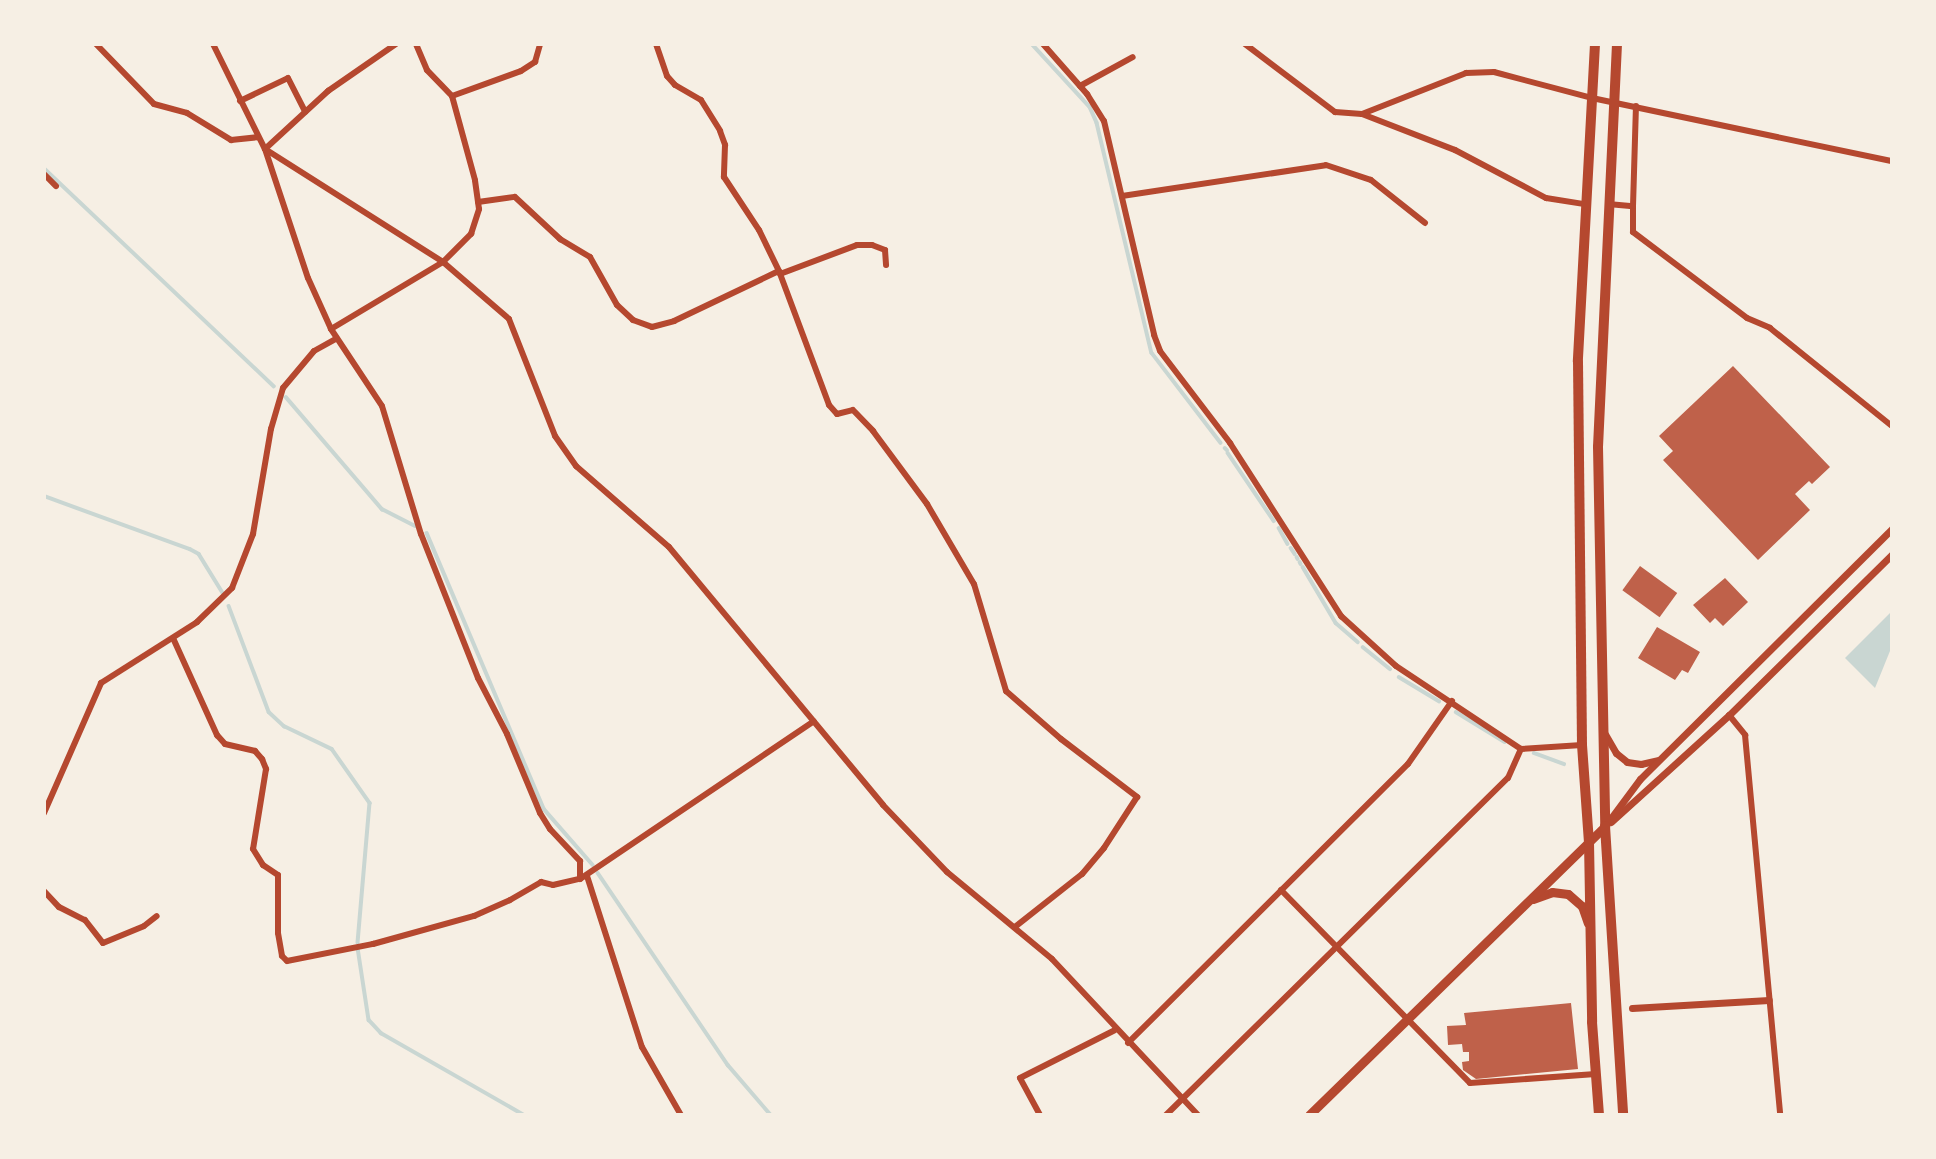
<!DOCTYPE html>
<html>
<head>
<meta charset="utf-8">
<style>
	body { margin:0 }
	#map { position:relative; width:1936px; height:1159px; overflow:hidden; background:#f6efe4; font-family:"Source Sans 3",sans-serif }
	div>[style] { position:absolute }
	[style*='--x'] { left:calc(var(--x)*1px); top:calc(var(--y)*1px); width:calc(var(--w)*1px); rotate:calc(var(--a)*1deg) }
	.water>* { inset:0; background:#c9d6d2 }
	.stream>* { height:3.5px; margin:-1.75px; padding:0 1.75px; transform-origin:1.75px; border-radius:1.75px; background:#c9d6d2 }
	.building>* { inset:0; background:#bf614a; transform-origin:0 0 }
	.minor>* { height:6px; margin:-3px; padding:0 3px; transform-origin:3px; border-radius:3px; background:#b5482f }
	.tertiary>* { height:7px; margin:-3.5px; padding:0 3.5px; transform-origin:3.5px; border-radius:3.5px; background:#b5482f }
	.primary>* { height:9px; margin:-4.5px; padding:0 4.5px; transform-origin:4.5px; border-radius:4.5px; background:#b5482f }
	.trunk>* { height:10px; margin:-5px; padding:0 5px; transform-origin:5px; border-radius:5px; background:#b5482f }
	span { translate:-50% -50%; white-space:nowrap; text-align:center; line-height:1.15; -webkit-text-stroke:7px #f6efe4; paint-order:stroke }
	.frame { position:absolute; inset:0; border:46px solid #f6efe4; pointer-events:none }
</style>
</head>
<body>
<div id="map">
	<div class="water">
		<i style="clip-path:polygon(1892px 611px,1892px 646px,1875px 688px,1845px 658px)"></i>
	</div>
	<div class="stream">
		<i style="--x:1032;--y:44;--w:86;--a:47.4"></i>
		<i style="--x:1090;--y:107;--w:17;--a:66"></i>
		<i style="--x:1097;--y:123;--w:236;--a:76.6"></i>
		<i style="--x:1152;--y:353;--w:113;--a:52.5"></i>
		<i style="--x:44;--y:168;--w:317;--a:43.5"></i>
		<i style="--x:286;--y:397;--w:148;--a:49.4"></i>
		<i style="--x:382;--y:509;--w:37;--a:27"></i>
		<i style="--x:1225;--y:448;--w:3;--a:45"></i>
		<i style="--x:1228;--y:453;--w:82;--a:55.9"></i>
		<i style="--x:44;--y:496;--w:155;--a:20"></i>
		<i style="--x:190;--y:549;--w:10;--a:29"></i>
		<i style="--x:199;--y:554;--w:46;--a:58.4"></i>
		<i style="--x:1279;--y:528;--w:18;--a:61"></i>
		<i style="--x:427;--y:533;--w:300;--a:67"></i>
		<i style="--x:544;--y:809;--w:74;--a:48.8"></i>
		<i style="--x:1291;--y:548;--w:7;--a:56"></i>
		<i style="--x:1297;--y:557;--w:2;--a:63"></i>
		<i style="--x:1300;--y:562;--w:2;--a:63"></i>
		<i style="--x:1303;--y:567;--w:65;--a:59.5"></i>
		<i style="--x:1336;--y:623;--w:29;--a:41"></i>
		<i style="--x:229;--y:606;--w:113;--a:69.3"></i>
		<i style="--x:269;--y:712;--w:21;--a:43"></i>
		<i style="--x:284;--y:726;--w:53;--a:25.6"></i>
		<i style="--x:332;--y:749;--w:66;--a:54.9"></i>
		<i style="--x:370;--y:803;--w:140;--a:94.9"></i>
		<i style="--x:1363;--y:647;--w:35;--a:39"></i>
		<i style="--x:1399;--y:677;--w:47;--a:31"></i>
		<i style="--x:1456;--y:712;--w:57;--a:31.5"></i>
		<i style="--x:1534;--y:753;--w:32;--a:20"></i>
		<i style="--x:598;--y:873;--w:232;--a:55.9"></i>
		<i style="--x:728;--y:1065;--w:66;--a:49.3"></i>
		<i style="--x:358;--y:948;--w:73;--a:81.3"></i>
		<i style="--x:369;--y:1020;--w:18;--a:47"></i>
		<i style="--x:381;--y:1033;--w:165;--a:29.8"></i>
	</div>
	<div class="building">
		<i style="clip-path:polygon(1733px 366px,1830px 467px,1812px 484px,1809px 481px,1795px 494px,1810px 510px,1758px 560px,1663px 460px,1673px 451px,1659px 436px)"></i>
		<i style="left:1640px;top:566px;width:46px;height:30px;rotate:36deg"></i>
		<i style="clip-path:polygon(1725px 578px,1748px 602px,1723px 626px,1715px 618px,1710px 623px,1693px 605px)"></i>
		<i style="clip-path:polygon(1657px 627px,1700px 652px,1688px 673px,1682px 670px,1675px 680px,1638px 658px)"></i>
		<i style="clip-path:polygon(1571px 1003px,1578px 1069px,1476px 1079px,1463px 1070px,1462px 1062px,1469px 1061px,1469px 1052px,1463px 1052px,1462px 1044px,1448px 1045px,1447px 1026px,1466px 1025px,1464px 1013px)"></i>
	</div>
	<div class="minor">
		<i style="--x:96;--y:44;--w:83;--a:46"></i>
		<i style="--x:154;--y:104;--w:34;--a:15"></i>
		<i style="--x:187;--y:113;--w:52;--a:31.5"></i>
		<i style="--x:231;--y:140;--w:27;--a:-6"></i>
		<i style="--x:213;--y:44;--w:117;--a:63.7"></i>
		<i style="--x:265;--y:149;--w:136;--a:71.6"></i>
		<i style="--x:308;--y:278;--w:56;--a:65.7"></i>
		<i style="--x:331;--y:329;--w:92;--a:56.5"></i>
		<i style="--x:382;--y:406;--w:134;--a:73.1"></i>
		<i style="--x:421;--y:534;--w:155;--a:68.4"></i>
		<i style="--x:478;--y:678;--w:63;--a:62.6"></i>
		<i style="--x:507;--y:734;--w:86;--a:67.3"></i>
		<i style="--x:540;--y:813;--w:19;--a:58"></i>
		<i style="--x:550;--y:829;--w:44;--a:46.8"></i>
		<i style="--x:580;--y:861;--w:18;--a:90"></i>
		<i style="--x:580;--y:879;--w:282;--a:-34"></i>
		<i style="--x:656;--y:44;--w:34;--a:71"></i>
		<i style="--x:667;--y:76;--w:12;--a:48"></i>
		<i style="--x:675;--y:85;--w:30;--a:30"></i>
		<i style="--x:701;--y:100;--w:36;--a:58"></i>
		<i style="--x:720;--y:131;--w:15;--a:70"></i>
		<i style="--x:725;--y:145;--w:32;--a:92"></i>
		<i style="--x:724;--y:177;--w:64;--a:56.6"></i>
		<i style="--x:759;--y:230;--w:46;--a:64"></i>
		<i style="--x:779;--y:271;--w:143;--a:69.5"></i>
		<i style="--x:829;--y:405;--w:12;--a:48"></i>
		<i style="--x:837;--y:414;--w:16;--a:-14"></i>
		<i style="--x:853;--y:410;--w:29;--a:46"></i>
		<i style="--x:873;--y:431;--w:91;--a:53.5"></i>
		<i style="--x:927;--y:504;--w:93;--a:59.6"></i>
		<i style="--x:974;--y:584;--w:112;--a:73.3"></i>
		<i style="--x:1006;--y:691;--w:73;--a:41.1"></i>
		<i style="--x:1061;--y:739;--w:96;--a:37.3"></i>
		<i style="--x:1137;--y:797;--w:61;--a:122.9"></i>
		<i style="--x:1104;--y:848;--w:34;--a:130"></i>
		<i style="--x:1082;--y:874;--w:85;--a:141.7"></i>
		<i style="--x:1043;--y:44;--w:67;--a:48.7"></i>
		<i style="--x:1087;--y:94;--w:32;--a:58"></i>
		<i style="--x:1104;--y:121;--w:220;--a:76.8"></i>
		<i style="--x:1154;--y:335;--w:17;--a:69"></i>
		<i style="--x:1160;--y:351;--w:116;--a:52.7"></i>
		<i style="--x:1230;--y:443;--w:206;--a:57.3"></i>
		<i style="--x:1341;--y:616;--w:74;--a:42.3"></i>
		<i style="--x:1396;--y:666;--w:150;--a:33.6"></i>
		<i style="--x:1521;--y:749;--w:61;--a:-3.8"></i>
		<i style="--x:1245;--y:44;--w:113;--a:37.1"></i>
		<i style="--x:1335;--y:112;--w:27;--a:4"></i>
		<i style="--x:1362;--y:114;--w:112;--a:-21.5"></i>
		<i style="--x:1466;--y:73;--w:28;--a:-2"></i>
		<i style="--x:1494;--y:72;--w:101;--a:14.9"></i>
		<i style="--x:1592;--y:98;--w:307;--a:11.9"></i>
		<i style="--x:1080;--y:86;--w:60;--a:-28.7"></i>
		<i style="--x:452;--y:96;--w:73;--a:-19.9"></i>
		<i style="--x:521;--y:71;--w:17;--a:-33"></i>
		<i style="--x:535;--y:62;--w:19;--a:-74"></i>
		<i style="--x:240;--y:101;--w:53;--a:-25.6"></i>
		<i style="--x:288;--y:78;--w:38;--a:63"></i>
		<i style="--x:1362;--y:114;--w:100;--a:21.2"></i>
		<i style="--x:1455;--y:150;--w:103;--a:27.8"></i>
		<i style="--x:1546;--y:198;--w:39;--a:9"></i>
		<i style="--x:265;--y:149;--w:211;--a:32.4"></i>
		<i style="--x:443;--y:262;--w:87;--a:40.8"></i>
		<i style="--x:509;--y:319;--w:126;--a:68.5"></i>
		<i style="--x:555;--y:436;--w:37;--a:55"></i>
		<i style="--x:576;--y:466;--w:123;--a:41.1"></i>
		<i style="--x:669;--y:547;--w:335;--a:50.3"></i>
		<i style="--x:883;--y:805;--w:93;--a:46.3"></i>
		<i style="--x:947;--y:872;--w:136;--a:39.6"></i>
		<i style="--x:1052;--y:959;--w:214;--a:46.9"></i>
		<i style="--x:265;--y:149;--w:86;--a:-42.6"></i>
		<i style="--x:328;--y:91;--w:83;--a:-34.7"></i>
		<i style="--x:44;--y:174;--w:17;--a:45"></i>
		<i style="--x:1122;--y:196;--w:206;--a:-8.6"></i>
		<i style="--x:1326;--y:165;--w:47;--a:18.4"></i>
		<i style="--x:1371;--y:180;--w:69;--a:38.5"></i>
		<i style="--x:478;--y:202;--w:37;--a:-8"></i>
		<i style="--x:515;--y:197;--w:62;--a:43"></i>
		<i style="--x:560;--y:239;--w:35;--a:31"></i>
		<i style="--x:590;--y:257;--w:55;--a:60.6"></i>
		<i style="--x:617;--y:305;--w:22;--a:43"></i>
		<i style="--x:633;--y:320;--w:20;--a:20"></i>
		<i style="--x:652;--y:327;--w:23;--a:-15"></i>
		<i style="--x:674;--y:321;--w:116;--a:-25.5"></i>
		<i style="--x:1608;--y:204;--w:25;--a:5"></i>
		<i style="--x:1633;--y:206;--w:26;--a:90"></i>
		<i style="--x:1633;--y:232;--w:143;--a:37"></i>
		<i style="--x:1747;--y:318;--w:25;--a:23"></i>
		<i style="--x:1770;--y:328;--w:156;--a:38.8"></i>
		<i style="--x:1633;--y:206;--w:100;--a:-88.3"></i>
		<i style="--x:780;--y:274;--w:82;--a:-20.6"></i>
		<i style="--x:857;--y:245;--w:15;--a:0"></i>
		<i style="--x:872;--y:245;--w:14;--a:21"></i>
		<i style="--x:885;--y:250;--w:15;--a:86"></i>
		<i style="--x:331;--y:329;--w:131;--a:-30.9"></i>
		<i style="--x:443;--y:262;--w:40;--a:-45"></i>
		<i style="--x:471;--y:234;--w:26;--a:-72"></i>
		<i style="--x:479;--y:209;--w:29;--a:-98"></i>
		<i style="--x:475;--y:180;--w:87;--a:-105.3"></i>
		<i style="--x:452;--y:96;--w:36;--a:-134"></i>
		<i style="--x:427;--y:70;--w:28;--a:-113"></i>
		<i style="--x:173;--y:638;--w:107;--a:65.6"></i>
		<i style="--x:217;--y:735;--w:12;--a:48"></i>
		<i style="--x:225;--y:744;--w:31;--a:13"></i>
		<i style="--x:255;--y:751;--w:11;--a:49"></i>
		<i style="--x:262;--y:759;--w:11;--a:68"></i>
		<i style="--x:266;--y:769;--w:81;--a:99.2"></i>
		<i style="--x:253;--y:849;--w:19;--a:58"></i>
		<i style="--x:263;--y:865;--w:18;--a:34"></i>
		<i style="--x:278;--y:875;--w:58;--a:90"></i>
		<i style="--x:278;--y:933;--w:23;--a:80"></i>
		<i style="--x:282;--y:956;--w:7;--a:45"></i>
		<i style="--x:287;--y:961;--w:88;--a:-11.2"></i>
		<i style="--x:373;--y:944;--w:105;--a:-15.5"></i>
		<i style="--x:474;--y:916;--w:39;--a:-24"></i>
		<i style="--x:510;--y:900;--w:36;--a:-30"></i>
		<i style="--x:541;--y:882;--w:12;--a:14"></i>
		<i style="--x:553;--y:885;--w:28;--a:-13"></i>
		<i style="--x:1729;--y:715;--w:26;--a:51"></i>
		<i style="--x:1745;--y:735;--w:382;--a:84.7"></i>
		<i style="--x:44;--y:813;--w:142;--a:-66.3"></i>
		<i style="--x:101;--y:683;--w:114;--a:-32.4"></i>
		<i style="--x:197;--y:622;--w:49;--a:-44.2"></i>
		<i style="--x:232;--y:588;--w:58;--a:-68.7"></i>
		<i style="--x:253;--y:534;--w:107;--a:-80.3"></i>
		<i style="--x:271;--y:429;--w:43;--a:-73.7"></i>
		<i style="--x:283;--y:388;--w:48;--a:-50"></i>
		<i style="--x:314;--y:351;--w:26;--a:-29"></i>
		<i style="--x:587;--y:876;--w:180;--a:72.2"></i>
		<i style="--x:642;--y:1047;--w:78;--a:60.2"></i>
		<i style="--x:1281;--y:890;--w:270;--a:45.6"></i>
		<i style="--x:1470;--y:1083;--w:126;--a:-4.1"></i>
		<i style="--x:44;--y:891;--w:22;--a:47"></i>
		<i style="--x:59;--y:907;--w:29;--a:27"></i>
		<i style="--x:85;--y:920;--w:29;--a:52"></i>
		<i style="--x:103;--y:943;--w:44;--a:-22.5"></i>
		<i style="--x:144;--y:926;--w:16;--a:-38"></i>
		<i style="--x:1128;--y:1043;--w:395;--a:-44.9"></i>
		<i style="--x:1408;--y:764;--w:77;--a:-55.1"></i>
		<i style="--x:1040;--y:1115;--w:42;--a:-118.4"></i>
		<i style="--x:1020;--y:1078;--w:106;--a:-26.8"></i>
		<i style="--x:1166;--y:1115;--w:480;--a:-44.6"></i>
		<i style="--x:1508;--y:778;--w:32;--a:-66"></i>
	</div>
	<div class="tertiary">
		<i style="--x:1605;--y:734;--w:22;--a:60"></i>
		<i style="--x:1616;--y:753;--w:14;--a:39"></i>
		<i style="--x:1627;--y:762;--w:14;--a:8"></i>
		<i style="--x:1641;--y:764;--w:17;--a:-13"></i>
		<i style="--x:1611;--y:822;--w:159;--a:-42.2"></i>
		<i style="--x:1729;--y:715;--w:229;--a:-44.6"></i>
		<i style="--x:1605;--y:826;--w:59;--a:-53.3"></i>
		<i style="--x:1640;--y:779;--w:355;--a:-44.8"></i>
		<i style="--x:1632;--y:1008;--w:137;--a:-3.3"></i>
	</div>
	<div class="primary">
		<i style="--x:1533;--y:899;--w:20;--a:-20"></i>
		<i style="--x:1552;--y:892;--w:16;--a:7"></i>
		<i style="--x:1568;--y:894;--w:18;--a:41"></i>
		<i style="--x:1582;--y:906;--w:18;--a:71"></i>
		<i style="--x:1309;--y:1115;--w:414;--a:-44.3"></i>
	</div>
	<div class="trunk">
		<i style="--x:1595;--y:44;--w:318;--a:93.1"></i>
		<i style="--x:1578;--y:362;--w:383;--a:89.4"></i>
		<i style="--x:1582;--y:745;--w:97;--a:85.9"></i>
		<i style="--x:1589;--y:842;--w:180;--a:89"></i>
		<i style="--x:1592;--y:1022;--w:93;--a:85.7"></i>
		<i style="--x:1617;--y:44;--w:403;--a:92.7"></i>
		<i style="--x:1598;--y:447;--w:379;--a:88.9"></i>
		<i style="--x:1605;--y:826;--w:290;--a:86.4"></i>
	</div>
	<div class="frame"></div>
</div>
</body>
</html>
